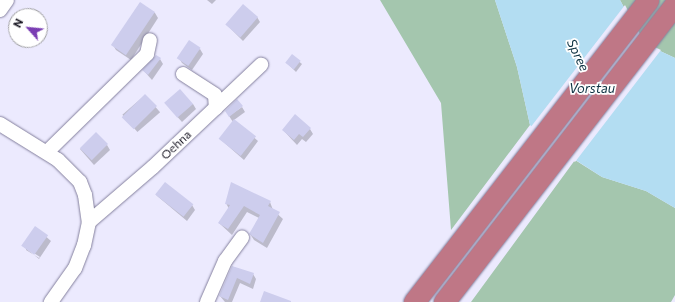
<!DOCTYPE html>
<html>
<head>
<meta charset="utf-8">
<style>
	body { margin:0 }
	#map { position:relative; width:675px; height:302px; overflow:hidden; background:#eceafe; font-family:Commissioner,sans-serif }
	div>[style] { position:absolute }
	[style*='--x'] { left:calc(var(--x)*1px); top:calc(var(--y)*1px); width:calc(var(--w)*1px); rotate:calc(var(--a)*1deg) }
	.green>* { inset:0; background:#a4c6ae }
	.water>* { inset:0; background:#b3ddf2 }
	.pier>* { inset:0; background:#eceafe }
	.shadow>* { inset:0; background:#0003; transform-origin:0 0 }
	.building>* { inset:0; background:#cdcded; transform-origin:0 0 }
	.roads { filter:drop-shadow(0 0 1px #84809e) drop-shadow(0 0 1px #84809e) }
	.minor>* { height:14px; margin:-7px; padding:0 7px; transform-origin:7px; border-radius:7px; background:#fff }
	.highway>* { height:21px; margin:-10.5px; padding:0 10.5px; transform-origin:10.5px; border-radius:10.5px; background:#bf7786 }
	span { translate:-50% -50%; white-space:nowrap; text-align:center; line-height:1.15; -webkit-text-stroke:3.5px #fff; paint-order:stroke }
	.street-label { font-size:12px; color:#1a1824 }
	.water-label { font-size:13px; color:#0f3444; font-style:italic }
	.north { position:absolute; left:8px; top:8px; width:40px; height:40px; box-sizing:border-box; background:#fff; border:1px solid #a3a3a7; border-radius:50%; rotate:297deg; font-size:11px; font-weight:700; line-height:16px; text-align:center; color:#1a1824 }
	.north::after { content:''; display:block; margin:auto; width:14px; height:18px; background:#7a3db3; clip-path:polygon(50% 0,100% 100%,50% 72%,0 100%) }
</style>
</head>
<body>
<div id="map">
	<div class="green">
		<i style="clip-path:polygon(380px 0,495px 0,517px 67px,530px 125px,451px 230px,441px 103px)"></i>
		<i style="clip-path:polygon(620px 0,675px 0,675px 58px,643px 43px)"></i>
		<i style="clip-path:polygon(575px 160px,602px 177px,646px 191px,675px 208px,675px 295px,671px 302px,471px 302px)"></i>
	</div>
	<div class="water">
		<i style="clip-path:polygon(495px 0,620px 0,643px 43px,675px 58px,675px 208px,646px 191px,602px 177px,560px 150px,530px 125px,517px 67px)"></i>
	</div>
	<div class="pier">
		<i style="clip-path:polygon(625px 5px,644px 42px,661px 50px,575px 162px,530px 128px)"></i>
	</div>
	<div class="shadow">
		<i style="clip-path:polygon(207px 0,216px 0,212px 4px)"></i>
		<i style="clip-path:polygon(140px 3px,155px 13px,158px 18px,131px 60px,116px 50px,113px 45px)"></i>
		<i style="clip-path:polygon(257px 17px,260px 22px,243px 41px,227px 25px)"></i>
		<i style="clip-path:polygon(200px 49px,203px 54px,192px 70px,182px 63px,179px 58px)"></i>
		<i style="clip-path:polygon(292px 56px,302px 64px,296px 72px,287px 63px)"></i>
		<i style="clip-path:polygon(160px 59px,163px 64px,152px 80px,144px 71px)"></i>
		<i style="left:145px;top:95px;width:23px;height:30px;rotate:49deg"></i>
		<i style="clip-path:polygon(166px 104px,193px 104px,196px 109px,182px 122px)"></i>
		<i style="clip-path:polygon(242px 107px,245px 112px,234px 120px,258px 141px,244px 160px,220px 139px,233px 122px,229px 116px)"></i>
		<i style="clip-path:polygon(310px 129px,313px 134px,306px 142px,302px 139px,297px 145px,283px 130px)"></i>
		<i style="clip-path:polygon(107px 145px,110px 150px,94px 165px,80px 149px)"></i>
		<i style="clip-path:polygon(156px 195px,192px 205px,195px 210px,187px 221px)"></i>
		<i style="clip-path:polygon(270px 202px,273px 210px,283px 219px,267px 248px,254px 240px,250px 234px,259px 218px,247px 212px,232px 235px,219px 223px,229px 209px,226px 203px)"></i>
		<i style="clip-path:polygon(evenodd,35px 227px,51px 241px,39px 259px,23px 246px,35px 227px,26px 248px,40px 257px,39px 258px,26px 250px,26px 248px)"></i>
		<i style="clip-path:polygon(233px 267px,253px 274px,256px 279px,253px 289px,240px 283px,232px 302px,225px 302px,220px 296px)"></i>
	</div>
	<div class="building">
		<i style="left:140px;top:2px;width:18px;height:52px;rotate:34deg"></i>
		<i style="left:243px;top:4px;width:20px;height:27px;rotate:41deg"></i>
		<i style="left:189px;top:40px;width:14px;height:22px;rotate:34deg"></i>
		<i style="left:292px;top:54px;width:11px;height:11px;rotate:38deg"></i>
		<i style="clip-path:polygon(156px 55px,161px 58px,148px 75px,142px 70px)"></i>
		<i style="left:180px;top:89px;width:20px;height:21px;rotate:49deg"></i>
		<i style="left:145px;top:94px;width:17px;height:33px;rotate:45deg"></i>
		<i style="clip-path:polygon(237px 99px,243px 106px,229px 117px,225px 111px)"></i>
		<i style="clip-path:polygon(295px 114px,311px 128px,303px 137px,299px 134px,294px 140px,282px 130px)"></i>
		<i style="left:234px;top:119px;width:28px;height:25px;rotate:38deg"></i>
		<i style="left:96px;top:132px;width:17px;height:23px;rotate:45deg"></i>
		<i style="left:165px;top:182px;width:36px;height:16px;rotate:38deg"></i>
		<i style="clip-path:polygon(231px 182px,271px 201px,268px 206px,280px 212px,263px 243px,249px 234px,260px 215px,244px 206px,228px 229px,218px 223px,230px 205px,225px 204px)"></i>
		<i style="left:35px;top:226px;width:16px;height:24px;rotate:35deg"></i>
		<i style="clip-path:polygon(232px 266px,254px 273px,250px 284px,237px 278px,228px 300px,219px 296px)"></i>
		<i style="clip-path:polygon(264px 291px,291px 301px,291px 302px,260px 302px)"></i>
	</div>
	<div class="roads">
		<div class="minor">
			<i style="--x:0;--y:10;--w:12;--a:-55"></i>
			<i style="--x:183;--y:74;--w:38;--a:33"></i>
			<i style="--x:215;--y:95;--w:13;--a:86"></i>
			<i style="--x:0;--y:124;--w:68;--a:31.8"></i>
			<i style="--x:58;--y:160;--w:31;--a:45"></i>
			<i style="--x:80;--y:182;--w:14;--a:69"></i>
			<i style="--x:85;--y:195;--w:27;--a:82"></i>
			<i style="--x:89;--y:222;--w:24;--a:102"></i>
			<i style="--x:84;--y:245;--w:25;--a:111"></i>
			<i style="--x:75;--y:268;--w:42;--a:125.2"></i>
			<i style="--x:47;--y:152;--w:140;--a:-44.4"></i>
			<i style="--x:147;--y:54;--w:14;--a:-78"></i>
			<i style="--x:89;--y:222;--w:84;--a:-40.7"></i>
			<i style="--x:153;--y:167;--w:149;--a:-43.4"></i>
			<i style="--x:207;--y:302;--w:45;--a:-66.3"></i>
			<i style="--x:225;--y:261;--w:29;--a:-54"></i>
		</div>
		<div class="highway">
			<i style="--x:414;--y:302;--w:382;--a:-52.2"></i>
			<i style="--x:444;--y:302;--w:377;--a:-52.2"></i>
		</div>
	</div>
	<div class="street-label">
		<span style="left:176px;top:145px;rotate:-43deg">Oehna</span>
	</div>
	<div class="water-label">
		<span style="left:578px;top:55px;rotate:64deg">Spree</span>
		<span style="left:592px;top:88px">Vorstau</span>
	</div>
	<div class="north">N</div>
</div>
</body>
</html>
